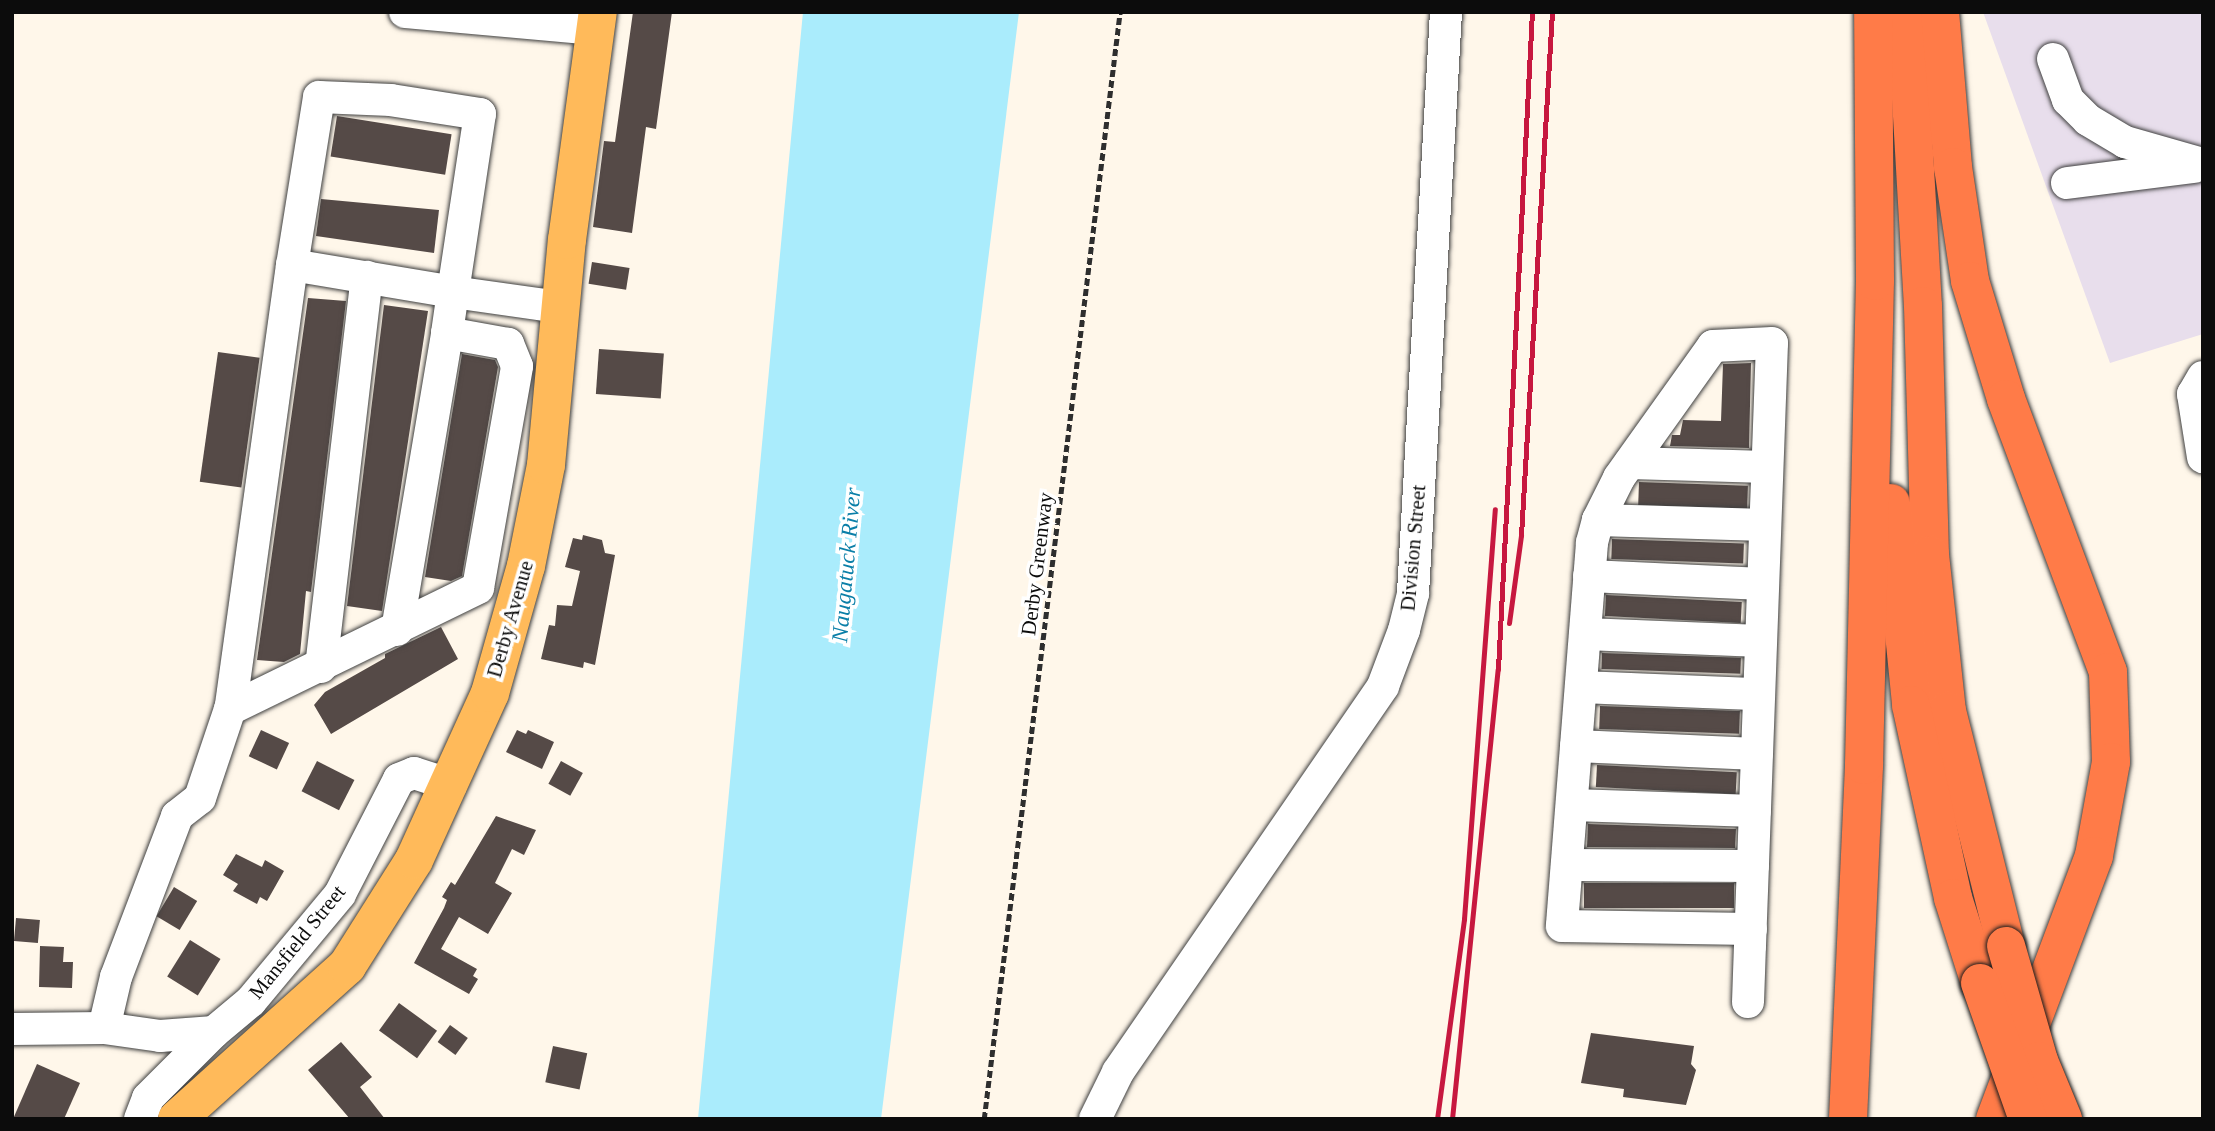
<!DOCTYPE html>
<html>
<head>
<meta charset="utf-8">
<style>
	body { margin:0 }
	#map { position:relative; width:2215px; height:1131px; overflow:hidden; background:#fff7ea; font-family:Georgia,serif }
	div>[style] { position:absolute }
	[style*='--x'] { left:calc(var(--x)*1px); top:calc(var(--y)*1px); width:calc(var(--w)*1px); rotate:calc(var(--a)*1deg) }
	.industrial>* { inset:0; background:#e8deec }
	.water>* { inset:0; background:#aaecfc }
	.building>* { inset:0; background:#554a47; transform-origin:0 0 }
	.path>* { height:4.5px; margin-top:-2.25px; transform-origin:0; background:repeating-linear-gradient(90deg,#2e2e2e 0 7px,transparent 0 10.5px) }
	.roads { filter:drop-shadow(0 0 2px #3f3f3f) drop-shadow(0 0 2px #3f3f3f) }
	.minor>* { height:32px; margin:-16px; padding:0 16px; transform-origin:16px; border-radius:16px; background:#fff }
	.major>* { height:38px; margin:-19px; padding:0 19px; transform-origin:19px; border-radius:19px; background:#ffba5a }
	.highway>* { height:38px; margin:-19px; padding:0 19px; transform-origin:19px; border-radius:19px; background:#ff7b48 }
	.rail>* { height:5px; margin:-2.5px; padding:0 2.5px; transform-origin:2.5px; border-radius:2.5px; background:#c7183f }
	.bridges { filter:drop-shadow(0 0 2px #1d1d1d) drop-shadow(0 0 2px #1d1d1d) }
	.highway-bridge>* { height:38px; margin:-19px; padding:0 19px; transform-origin:19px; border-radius:19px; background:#ff7b48 }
	span { translate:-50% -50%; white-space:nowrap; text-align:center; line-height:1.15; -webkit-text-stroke:7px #fff; paint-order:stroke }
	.street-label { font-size:21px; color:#0c0c0c }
	.water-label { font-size:23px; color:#0b7fa8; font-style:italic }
	.frame { position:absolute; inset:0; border:14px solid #0c0c0c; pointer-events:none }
</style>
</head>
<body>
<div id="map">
	<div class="industrial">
		<i style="clip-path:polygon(1983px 12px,2203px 12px,2203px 334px,2110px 363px)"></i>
	</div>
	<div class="water">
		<i style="clip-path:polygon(803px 12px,1019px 12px,881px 1119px,698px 1119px)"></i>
	</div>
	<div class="building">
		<i style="clip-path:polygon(633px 12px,672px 12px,656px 129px,646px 127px,632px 233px,593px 227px,604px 141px,615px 142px)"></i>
		<i style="left:337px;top:116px;width:116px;height:41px;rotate:9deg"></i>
		<i style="clip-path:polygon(321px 199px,439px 210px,434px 253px,316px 236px)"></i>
		<i style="left:592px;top:262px;width:38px;height:22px;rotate:9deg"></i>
		<i style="clip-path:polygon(308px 298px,346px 301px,311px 592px,306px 591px,300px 654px,284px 662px,257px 660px)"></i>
		<i style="clip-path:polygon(384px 305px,428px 311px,382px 611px,347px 606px)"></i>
		<i style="left:599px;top:349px;width:65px;height:45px;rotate:4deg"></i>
		<i style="left:218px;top:352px;width:42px;height:131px;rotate:8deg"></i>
		<i style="clip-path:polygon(462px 354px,495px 360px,498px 367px,462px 576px,451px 581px,425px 577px)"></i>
		<i style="clip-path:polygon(1751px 363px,1749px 448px,1670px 446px,1672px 435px,1680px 435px,1683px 420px,1721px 421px,1723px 364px)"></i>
		<i style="left:1639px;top:482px;width:109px;height:23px;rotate:2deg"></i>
		<i style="clip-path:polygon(583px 535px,602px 540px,605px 553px,615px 555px,595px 665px,584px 662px,583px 668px,541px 659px,549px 625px,555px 626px,557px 605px,572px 606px,580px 571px,565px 567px,573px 538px,582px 540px)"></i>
		<i style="left:1612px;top:539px;width:132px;height:20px;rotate:2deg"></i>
		<i style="left:1606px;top:595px;width:136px;height:21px;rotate:3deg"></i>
		<i style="clip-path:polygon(441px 627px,458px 659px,331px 734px,314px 705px,325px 692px,385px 658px,385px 654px)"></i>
		<i style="left:1602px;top:653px;width:139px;height:16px;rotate:2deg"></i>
		<i style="left:1600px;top:706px;width:140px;height:23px;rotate:2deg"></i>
		<i style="left:261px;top:730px;width:31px;height:29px;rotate:25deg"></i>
		<i style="clip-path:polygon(517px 730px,526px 734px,528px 730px,554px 742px,542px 769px,506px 752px)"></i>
		<i style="left:317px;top:761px;width:42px;height:34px;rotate:27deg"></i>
		<i style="left:561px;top:761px;width:25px;height:26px;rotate:29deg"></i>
		<i style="left:1597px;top:765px;width:140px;height:22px;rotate:3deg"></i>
		<i style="clip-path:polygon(496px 816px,536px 830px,524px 855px,512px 849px,495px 883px,512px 893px,488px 934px,459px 917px,441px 949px,477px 969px,473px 976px,478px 979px,469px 994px,414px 963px,444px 908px,447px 900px,442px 897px,451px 882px,455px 885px)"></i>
		<i style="clip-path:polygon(1588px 824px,1736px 829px,1735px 848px,1587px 847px)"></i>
		<i style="clip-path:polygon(236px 854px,262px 867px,265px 860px,284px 871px,267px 901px,260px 897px,257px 904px,233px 891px,238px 884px,223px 875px)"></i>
		<i style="left:1584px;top:883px;width:150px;height:25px"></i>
		<i style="left:174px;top:887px;width:27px;height:34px;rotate:31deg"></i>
		<i style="left:16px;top:918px;width:24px;height:23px;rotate:5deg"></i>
		<i style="left:190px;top:940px;width:36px;height:43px;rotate:32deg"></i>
		<i style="clip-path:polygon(40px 946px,64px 947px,63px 962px,73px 962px,72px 988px,39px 987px)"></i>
		<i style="left:399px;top:1003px;width:47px;height:34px;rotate:36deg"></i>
		<i style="left:450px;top:1025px;width:22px;height:21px;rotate:36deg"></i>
		<i style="clip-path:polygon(1591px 1033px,1694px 1046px,1691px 1064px,1696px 1070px,1686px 1105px,1623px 1097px,1624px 1089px,1581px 1083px)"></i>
		<i style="clip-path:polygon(341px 1042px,372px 1077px,360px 1087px,385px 1119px,350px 1119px,308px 1070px)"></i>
		<i style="left:553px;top:1046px;width:35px;height:37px;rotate:12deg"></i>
		<i style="clip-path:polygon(37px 1064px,80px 1083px,64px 1119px,13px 1119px)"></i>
	</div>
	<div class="path">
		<i style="--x:984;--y:1119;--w:1115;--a:-83"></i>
	</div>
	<div class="roads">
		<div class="minor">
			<i style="--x:405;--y:12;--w:192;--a:5.1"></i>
			<i style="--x:2053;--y:59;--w:44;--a:69.9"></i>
			<i style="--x:2068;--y:100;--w:28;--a:45"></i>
			<i style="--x:2088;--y:120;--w:43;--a:30.7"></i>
			<i style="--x:2125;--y:142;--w:81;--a:15.8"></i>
			<i style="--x:2067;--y:183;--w:128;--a:-7.2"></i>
			<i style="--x:292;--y:265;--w:448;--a:97.9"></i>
			<i style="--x:230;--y:709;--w:276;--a:-26"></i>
			<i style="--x:478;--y:588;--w:225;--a:-80"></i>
			<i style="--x:517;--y:366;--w:24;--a:-112"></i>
			<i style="--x:508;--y:344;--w:62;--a:-169.8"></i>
			<i style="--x:447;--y:333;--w:41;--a:-81.7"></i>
			<i style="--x:453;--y:292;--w:180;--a:-81.4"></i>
			<i style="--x:480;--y:114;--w:90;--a:-171.1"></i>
			<i style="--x:391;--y:100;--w:72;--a:-177.6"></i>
			<i style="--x:319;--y:97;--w:170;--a:99.1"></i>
			<i style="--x:292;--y:265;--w:163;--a:9.5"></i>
			<i style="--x:453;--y:292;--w:108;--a:8"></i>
			<i style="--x:2203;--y:377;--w:20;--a:120"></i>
			<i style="--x:2193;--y:394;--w:64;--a:81"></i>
			<i style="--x:1630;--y:463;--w:137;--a:1.7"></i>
			<i style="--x:1598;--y:520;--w:167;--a:1.7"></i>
			<i style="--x:1589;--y:576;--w:174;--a:2.6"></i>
			<i style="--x:397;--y:630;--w:301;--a:-80.4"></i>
			<i style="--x:1585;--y:634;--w:176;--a:2.3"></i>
			<i style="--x:321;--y:667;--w:393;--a:-83.3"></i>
			<i style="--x:1581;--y:687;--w:178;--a:2.3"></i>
			<i style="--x:1576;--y:746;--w:181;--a:2.5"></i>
			<i style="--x:1572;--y:805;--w:183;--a:1.9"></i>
			<i style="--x:1567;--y:865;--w:186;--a:0.3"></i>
			<i style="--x:1748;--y:1002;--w:56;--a:-88"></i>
			<i style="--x:1750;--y:946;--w:603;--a:-87.91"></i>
			<i style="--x:1772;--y:343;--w:59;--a:177.1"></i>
			<i style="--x:1713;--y:346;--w:162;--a:125.5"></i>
			<i style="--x:1619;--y:478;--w:47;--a:116.6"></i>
			<i style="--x:1598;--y:520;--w:24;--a:105"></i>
			<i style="--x:1592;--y:543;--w:384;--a:94.5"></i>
			<i style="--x:1562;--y:926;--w:189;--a:0.9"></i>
			<i style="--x:104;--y:1028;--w:52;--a:-76.8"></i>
			<i style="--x:116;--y:977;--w:172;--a:-69.2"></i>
			<i style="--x:177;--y:816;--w:29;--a:-38"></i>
			<i style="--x:200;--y:798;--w:94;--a:-71.4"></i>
			<i style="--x:12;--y:1029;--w:92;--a:-0.6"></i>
			<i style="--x:104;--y:1028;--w:57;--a:8.1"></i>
			<i style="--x:160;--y:1036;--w:54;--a:-4.2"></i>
			<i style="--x:214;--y:1032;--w:48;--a:-40"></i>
			<i style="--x:251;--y:1001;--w:139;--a:-50.2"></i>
			<i style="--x:340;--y:894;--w:129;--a:-62.8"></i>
			<i style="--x:399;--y:779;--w:16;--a:-22"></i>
			<i style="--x:414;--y:773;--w:39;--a:18"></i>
			<i style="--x:140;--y:1119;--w:22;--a:-69"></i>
			<i style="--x:148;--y:1098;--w:93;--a:-45"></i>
			<i style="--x:1095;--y:1119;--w:52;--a:-63.9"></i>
			<i style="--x:1118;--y:1072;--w:468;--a:-55.5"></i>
			<i style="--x:1383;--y:686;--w:60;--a:-69.4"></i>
			<i style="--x:1404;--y:630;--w:38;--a:-76"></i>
			<i style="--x:1413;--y:593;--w:582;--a:-86.75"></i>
		</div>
		<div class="major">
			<i style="--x:177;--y:1119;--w:229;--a:-42"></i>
			<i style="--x:347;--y:966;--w:125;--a:-57.7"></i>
			<i style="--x:414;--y:860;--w:183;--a:-65.5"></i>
			<i style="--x:490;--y:693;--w:132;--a:-74.2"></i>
			<i style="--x:526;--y:566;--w:103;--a:-78.8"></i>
			<i style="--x:546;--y:465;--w:226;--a:-84.7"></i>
			<i style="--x:567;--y:240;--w:230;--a:-82.3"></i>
		</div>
		<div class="highway">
			<i style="--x:1906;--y:12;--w:294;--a:86.7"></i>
			<i style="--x:1923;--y:306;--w:249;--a:88.4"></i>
			<i style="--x:1930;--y:555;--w:157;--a:83.8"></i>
			<i style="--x:1947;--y:711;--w:242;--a:75.9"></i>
			<i style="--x:1940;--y:12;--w:156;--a:85.2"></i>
			<i style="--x:1953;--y:167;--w:115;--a:81.5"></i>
			<i style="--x:1970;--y:281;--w:123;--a:73"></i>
			<i style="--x:2006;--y:399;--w:291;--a:69.5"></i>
			<i style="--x:2108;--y:672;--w:90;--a:88.1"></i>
			<i style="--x:2111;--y:762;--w:96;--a:100.3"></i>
			<i style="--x:2094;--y:856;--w:281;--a:110.6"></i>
			<i style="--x:1891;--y:503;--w:203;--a:84.3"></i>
			<i style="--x:1911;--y:705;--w:198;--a:77.7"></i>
			<i style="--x:1953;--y:898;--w:89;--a:72.4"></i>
			<i style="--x:1848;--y:1119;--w:354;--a:-87.4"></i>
			<i style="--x:1864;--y:765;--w:484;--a:-88.7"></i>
			<i style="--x:1875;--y:281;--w:269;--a:-90.4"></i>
		</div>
	</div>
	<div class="rail">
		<i style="--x:1509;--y:623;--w:89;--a:-82.2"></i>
		<i style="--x:1521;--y:535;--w:524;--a:-86.61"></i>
		<i style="--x:1437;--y:1119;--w:202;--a:-82.3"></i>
		<i style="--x:1464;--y:919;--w:411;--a:-85.7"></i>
		<i style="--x:1452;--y:1119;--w:452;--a:-84.2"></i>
		<i style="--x:1498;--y:669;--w:658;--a:-87.04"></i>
	</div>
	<div class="bridges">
		<div class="highway-bridge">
			<i style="--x:2006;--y:946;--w:120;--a:74"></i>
			<i style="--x:2039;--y:1061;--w:63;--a:67.5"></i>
			<i style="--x:1980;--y:983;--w:144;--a:70.6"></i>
		</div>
	</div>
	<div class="street-label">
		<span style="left:1413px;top:548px;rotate:-85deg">Division Street</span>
		<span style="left:1037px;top:564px;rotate:-83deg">Derby Greenway</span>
		<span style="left:510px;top:619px;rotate:-74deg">Derby Avenue</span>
		<span style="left:297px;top:942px;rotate:-51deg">Mansfield Street</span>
	</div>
	<div class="water-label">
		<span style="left:847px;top:565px;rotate:-85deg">Naugatuck River</span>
	</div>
	<div class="frame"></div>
</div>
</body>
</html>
